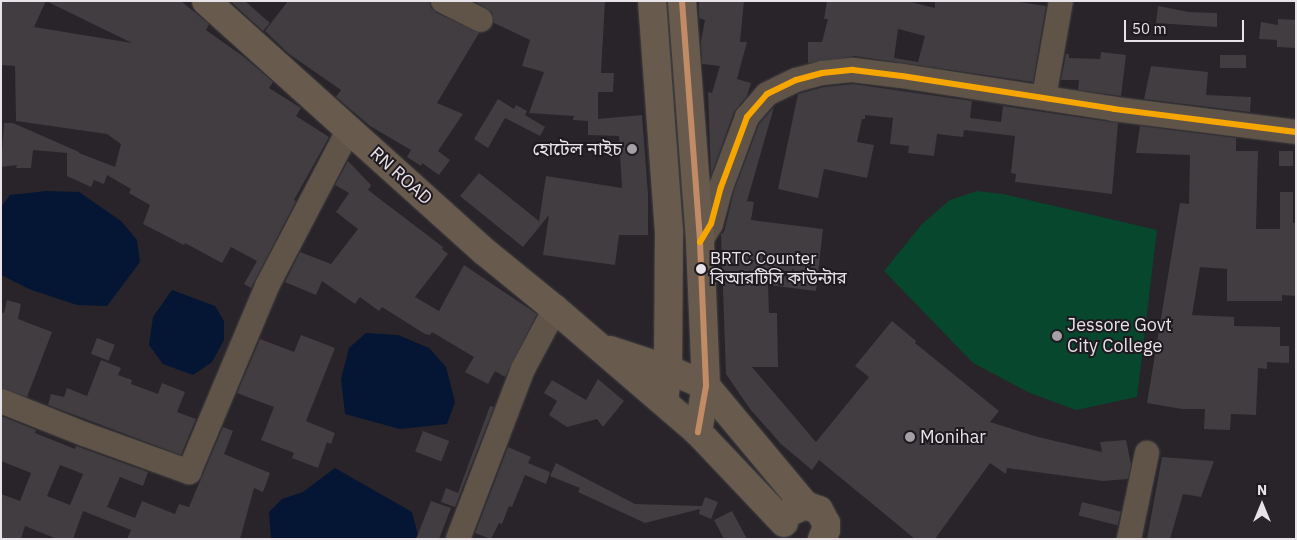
<!DOCTYPE html>
<html>
<head>
<meta charset="utf-8">
<style>
	body { margin:0 }
	#map { position:relative; width:1297px; height:540px; overflow:hidden; background:#282429; font-family:"IBM Plex Sans","Noto Sans Bengali",sans-serif }
	div>[style] { position:absolute }
	[style*='--x'] { left:calc(var(--x)*1px); top:calc(var(--y)*1px); width:calc(var(--w)*1px); rotate:calc(var(--a)*1deg) }
	.green>* { inset:0; background:#06472e }
	.water>* { inset:0; background:#041633 }
	.building>* { inset:0; background:#413d41; transform-origin:0 0 }
	.roads { filter:drop-shadow(0 0 1px #424043) drop-shadow(0 0 1px #424043) }
	.minor>* { height:24px; margin:-12px; padding:0 12px; transform-origin:12px; border-radius:12px; background:#605448 }
	.highway>* { height:28px; margin:-14px; padding:0 14px; transform-origin:14px; border-radius:14px; background:#685b4e }
	.bus-1>* { height:6px; margin:-3px; padding:0 3px; transform-origin:3px; border-radius:3px; background:#c18c65 }
	.bus-2>* { height:6px; margin:-3px; padding:0 3px; transform-origin:3px; border-radius:3px; background:#f7a600 }
	.dots>* { width:14px; height:14px; translate:-50% -50%; box-sizing:border-box; border:2px solid #1f1920; border-radius:50% }
	span { translate:-50% -50%; white-space:nowrap; text-align:center; line-height:1.15; -webkit-text-stroke:4px #1f1920; paint-order:stroke }
	.bus-label { font-size:17px; color:#e7e3e8 }
	.left { translate:0 -50%; text-align:left }
	.poi-label { font-size:18px; color:#e7e3e8 }
	.right { translate:-100% -50%; text-align:right }
	.street-label { font-size:18px; color:#e7e3e8 }
	.frame { position:absolute; inset:0; border:2px solid #e7e3e8; pointer-events:none }
	.north { position:absolute; left:1237px; top:480px; width:50px; height:50px; -webkit-text-stroke:4px #1f1920; paint-order:stroke; rotate:0deg; font-size:14px; font-weight:700; line-height:20px; text-align:center; color:#e7e3e8 }
	.north::after { content:''; display:block; margin:auto; width:18px; height:22px; background:#e7e3e8; clip-path:polygon(50% 0,100% 100%,50% 72%,0 100%) }
	.scale { position:absolute; left:1124px; top:20px; width:120px; height:22px; box-sizing:border-box; border:2px solid #e7e3e8; border-top:0; padding-left:6px; font-size:15px; line-height:18px; white-space:nowrap; color:#e7e3e8; -webkit-text-stroke:4px #1f1920; paint-order:stroke }
</style>
</head>
<body>
<div id="map">
	<div class="green">
		<i style="clip-path:polygon(977px 191px,1003px 194px,1157px 230px,1137px 397px,1076px 410px,1030px 393px,973px 363px,884px 271px,922px 224px,950px 200px)"></i>
	</div>
	<div class="water">
		<i style="clip-path:polygon(47px 191px,79px 192px,121px 221px,137px 240px,140px 262px,107px 306px,77px 305px,29px 289px,1px 275px,1px 207px,10px 195px)"></i>
		<i style="clip-path:polygon(172px 290px,215px 306px,224px 321px,224px 340px,212px 362px,193px 375px,163px 364px,149px 345px,153px 317px)"></i>
		<i style="clip-path:polygon(366px 333px,398px 335px,429px 348px,446px 367px,455px 402px,447px 424px,400px 429px,345px 414px,341px 379px,349px 348px)"></i>
		<i style="clip-path:polygon(335px 468px,412px 512px,419px 539px,271px 539px,269px 512px,282px 499px,303px 492px)"></i>
	</div>
	<div class="building">
		<i style="clip-path:polygon(1px 1px,46px 1px,34px 27px,132px 43px,46px 1px,181px 1px,209px 24px,206px 30px,244px 57px,273px 82px,269px 88px,301px 108px,296px 116px,329px 137px,294px 200px,296px 201px,251px 288px,244px 284px,257px 261px,231px 247px,222px 263px,185px 243px,184px 245px,143px 224px,150px 205px,129px 193px,131px 189px,107px 175px,104px 184px,94px 180px,91px 187px,67px 176px,67px 153px,33px 150px,31px 168px,16px 168px,17px 165px,1px 167px,4px 123px,13px 123px,79px 152px,79px 153px,115px 167px,121px 144px,107px 134px,16px 121px,15px 66px,1px 65px)"></i>
		<i style="clip-path:polygon(230px 1px,245px 1px,270px 23px,263px 31px)"></i>
		<i style="clip-path:polygon(288px 1px,429px 1px,431px 8px,437px 13px,479px 33px,437px 103px,463px 114px,438px 151px,450px 160px,439px 175px,422px 163px,421px 166px,407px 157px,411px 150px,370px 126px,336px 97px,341px 90px,289px 54px,265px 31px)"></i>
		<i style="clip-path:polygon(474px 1px,605px 1px,601px 73px,614px 73px,613px 92px,598px 92px,598px 119px,642px 115px,648px 194px,648px 235px,619px 235px,615px 265px,543px 255px,549px 215px,523px 247px,460px 196px,479px 173px,539px 221px,546px 176px,622px 188px,619px 136px,588px 135px,588px 121px,573px 120px,574px 116px,529px 113px,544px 72px,522px 66px,530px 40px,494px 23px,492px 12px)"></i>
		<i style="clip-path:polygon(699px 1px,744px 1px,740px 42px,747px 42px,737px 79px,751px 83px,747px 96px,734px 112px,711px 175px,708px 92px,712px 93px,720px 66px,702px 64px,701px 41px,705px 20px,699px 18px)"></i>
		<i style="clip-path:polygon(evenodd,827px 1px,907px 1px,935px 8px,935px 1px,1012px 1px,1046px 6px,1033px 82px,855px 56px,808px 63px,808px 42px,822px 42px,828px 19px,824px 19px,827px 1px,898px 29px,925px 36px,918px 62px,894px 58px,898px 29px)"></i>
		<i style="clip-path:polygon(1158px 6px,1189px 12px,1217px 13px,1217px 27px,1156px 23px)"></i>
		<i style="clip-path:polygon(1278px 19px,1296px 20px,1296px 48px,1277px 47px,1277px 40px,1259px 39px,1261px 22px,1278px 25px)"></i>
		<i style="clip-path:polygon(1101px 52px,1126px 55px,1121px 96px,1078px 90px,1079px 80px,1061px 80px,1066px 54px,1069px 54px,1069px 58px,1100px 59px)"></i>
		<i style="left:1246px;top:55px;width:13px;height:26px;rotate:90deg"></i>
		<i style="clip-path:polygon(1151px 66px,1208px 72px,1206px 95px,1251px 97px,1250px 112px,1144px 99px)"></i>
		<i style="clip-path:polygon(853px 84px,972px 101px,970px 118px,1001px 122px,1003px 106px,1118px 123px,1112px 194px,1015px 182px,1016px 174px,1011px 173px,1015px 136px,964px 130px,963px 137px,937px 134px,934px 156px,908px 153px,909px 146px,890px 144px,893px 118px,865px 115px,865px 119px,862px 119px,857px 142px,874px 145px,867px 178px,824px 169px,818px 198px,778px 189px,798px 94px,824px 87px)"></i>
		<i style="clip-path:polygon(498px 99px,514px 109px,516px 105px,527px 111px,525px 115px,545px 127px,540px 136px,505px 118px,488px 148px,474px 139px)"></i>
		<i style="clip-path:polygon(774px 107px,747px 201px,754px 202px,751px 220px,823px 229px,816px 291px,768px 285px,769px 313px,777px 313px,778px 367px,752px 367px,816px 442px,869px 377px,855px 366px,892px 321px,916px 341px,915px 343px,999px 411px,990px 422px,1038px 437px,1102px 452px,1100px 442px,1126px 440px,1131px 464px,1128px 479px,1103px 481px,1007px 468px,1006px 474px,990px 463px,935px 539px,915px 539px,819px 460px,812px 470px,781px 444px,750px 409px,726px 374px,721px 234px,724px 232px,734px 191px,759px 124px)"></i>
		<i style="clip-path:polygon(1140px 126px,1236px 138px,1236px 151px,1258px 151px,1256px 229px,1280px 229px,1280px 192px,1293px 192px,1293px 223px,1296px 223px,1296px 296px,1282px 295px,1282px 301px,1227px 301px,1227px 269px,1200px 267px,1192px 315px,1234px 317px,1234px 326px,1280px 327px,1280px 346px,1289px 346px,1289px 363px,1267px 362px,1267px 369px,1258px 368px,1256px 415px,1231px 414px,1230px 430px,1204px 429px,1205px 409px,1182px 409px,1147px 403px,1180px 203px,1189px 204px,1190px 155px,1136px 153px)"></i>
		<i style="left:1279px;top:151px;width:14px;height:15px"></i>
		<i style="clip-path:polygon(348px 161px,371px 185px,368px 190px,443px 247px,442px 249px,448px 254px,415px 297px,439px 311px,464px 265px,537px 314px,505px 377px,495px 371px,488px 384px,465px 372px,474px 357px,432px 332px,430px 335px,425px 334px,382px 307px,379px 311px,360px 297px,355px 304px,322px 281px,316px 295px,285px 282px,300px 252px,331px 264px,358px 229px,336px 212px,349px 193px,335px 185px)"></i>
		<i style="clip-path:polygon(7px 300px,21px 304px,18px 319px,52px 332px,27px 397px,1px 388px,1px 312px,4px 313px)"></i>
		<i style="clip-path:polygon(301px 335px,335px 348px,306px 421px,335px 433px,331px 444px,327px 442px,318px 468px,292px 458px,294px 453px,261px 440px,274px 407px,237px 393px,260px 339px,294px 352px)"></i>
		<i style="left:97px;top:338px;width:19px;height:17px;rotate:21deg"></i>
		<i style="clip-path:polygon(101px 360px,121px 368px,118px 375px,132px 380px,131px 384px,158px 394px,162px 383px,185px 392px,177px 412px,196px 419px,181px 455px,48px 405px,51px 394px,64px 397px,67px 388px,87px 396px)"></i>
		<i style="clip-path:polygon(598px 379px,624px 401px,603px 427px,597px 419px,567px 427px,549px 415px,557px 401px,544px 393px,552px 380px,586px 400px)"></i>
		<i style="clip-path:polygon(490px 406px,494px 407px,455px 507px,441px 502px,446px 488px,458px 493px)"></i>
		<i style="clip-path:polygon(evenodd,1px 416px,36px 430px,35px 433px,75px 449px,76px 446px,148px 472px,143px 486px,120px 477px,107px 507px,135px 518px,142px 501px,175px 514px,179px 504px,189px 507px,223px 427px,233px 431px,224px 454px,270px 473px,263px 492px,254px 488px,240px 539px,127px 539px,131px 530px,83px 511px,73px 539px,57px 539px,25px 526px,21px 539px,1px 539px,1px 494px,20px 501px,31px 473px,1px 461px,1px 416px,60px 465px,83px 474px,70px 505px,47px 496px,60px 465px)"></i>
		<i style="left:423px;top:431px;width:28px;height:22px;rotate:21deg"></i>
		<i style="clip-path:polygon(508px 447px,531px 457px,528px 463px,550px 472px,546px 484px,525px 475px,512px 507px,509px 506px,502px 524px,499px 523px,491px 539px,475px 533px)"></i>
		<i style="clip-path:polygon(1162px 457px,1214px 461px,1201px 497px,1183px 494px,1170px 539px,1147px 539px)"></i>
		<i style="clip-path:polygon(556px 463px,635px 504px,702px 506px,705px 497px,718px 502px,711px 519px,699px 514px,700px 509px,645px 523px,578px 492px,580px 488px,550px 476px)"></i>
		<i style="clip-path:polygon(431px 501px,451px 508px,439px 539px,416px 539px)"></i>
		<i style="left:1082px;top:502px;width:40px;height:14px;rotate:14deg"></i>
		<i style="clip-path:polygon(732px 511px,747px 539px,724px 539px,714px 520px)"></i>
	</div>
	<div class="roads">
		<div class="minor">
			<i style="--x:443;--y:1;--w:42;--a:26.6"></i>
			<i style="--x:1044;--y:97;--w:97;--a:-80"></i>
			<i style="--x:700;--y:242;--w:21;--a:-59"></i>
			<i style="--x:711;--y:224;--w:38;--a:-75"></i>
			<i style="--x:721;--y:187;--w:75;--a:-69.6"></i>
			<i style="--x:747;--y:117;--w:30;--a:-49"></i>
			<i style="--x:767;--y:94;--w:32;--a:-26"></i>
			<i style="--x:796;--y:80;--w:27;--a:-15"></i>
			<i style="--x:822;--y:73;--w:31;--a:-6"></i>
			<i style="--x:853;--y:70;--w:49;--a:7"></i>
			<i style="--x:902;--y:76;--w:215;--a:8.8"></i>
			<i style="--x:1114;--y:109;--w:183;--a:7.2"></i>
			<i style="--x:1;--y:401;--w:89;--a:21.7"></i>
			<i style="--x:84;--y:434;--w:112;--a:19.9"></i>
			<i style="--x:189;--y:472;--w:202;--a:-67.2"></i>
			<i style="--x:267;--y:286;--w:177;--a:-62.4"></i>
			<i style="--x:458;--y:539;--w:182;--a:-69.1"></i>
			<i style="--x:523;--y:369;--w:68;--a:-61.9"></i>
			<i style="--x:1129;--y:539;--w:88;--a:-78.2"></i>
		</div>
		<div class="highway">
			<i style="--x:206;--y:1;--w:375;--a:42"></i>
			<i style="--x:485;--y:252;--w:90;--a:39.2"></i>
			<i style="--x:555;--y:309;--w:189;--a:40.7"></i>
			<i style="--x:698;--y:432;--w:125;--a:46.6"></i>
			<i style="--x:652;--y:1;--w:230;--a:85.8"></i>
			<i style="--x:669;--y:230;--w:139;--a:90.4"></i>
			<i style="--x:668;--y:369;--w:33;--a:97"></i>
			<i style="--x:682;--y:1;--w:242;--a:85.7"></i>
			<i style="--x:700;--y:242;--w:144;--a:87.6"></i>
			<i style="--x:706;--y:386;--w:47;--a:99.9"></i>
			<i style="--x:610;--y:350;--w:61;--a:18.1"></i>
			<i style="--x:668;--y:369;--w:42;--a:24.1"></i>
			<i style="--x:706;--y:386;--w:155;--a:50.2"></i>
			<i style="--x:790;--y:512;--w:17;--a:-25"></i>
			<i style="--x:805;--y:505;--w:15;--a:20"></i>
			<i style="--x:819;--y:510;--w:15;--a:62"></i>
			<i style="--x:826;--y:523;--w:7;--a:90"></i>
			<i style="--x:826;--y:530;--w:10;--a:114"></i>
		</div>
	</div>
	<div class="bus-1">
		<i style="--x:682;--y:1;--w:242;--a:85.7"></i>
		<i style="--x:700;--y:242;--w:144;--a:87.6"></i>
		<i style="--x:706;--y:386;--w:47;--a:99.9"></i>
	</div>
	<div class="bus-2">
		<i style="--x:700;--y:242;--w:21;--a:-59"></i>
		<i style="--x:711;--y:224;--w:38;--a:-75"></i>
		<i style="--x:721;--y:187;--w:75;--a:-69.6"></i>
		<i style="--x:747;--y:117;--w:30;--a:-49"></i>
		<i style="--x:767;--y:94;--w:32;--a:-26"></i>
		<i style="--x:796;--y:80;--w:27;--a:-15"></i>
		<i style="--x:822;--y:73;--w:31;--a:-6"></i>
		<i style="--x:853;--y:70;--w:49;--a:7"></i>
		<i style="--x:902;--y:76;--w:215;--a:8.8"></i>
		<i style="--x:1114;--y:109;--w:183;--a:7.2"></i>
	</div>
	<div class="dots">
		<i style="left:632px;top:149px;background:#a4a0a5"></i>
		<i style="left:701px;top:269px;background:#e7e3e8"></i>
		<i style="left:1057px;top:336px;background:#a4a0a5"></i>
		<i style="left:910px;top:437px;background:#a4a0a5"></i>
	</div>
	<div class="bus-label">
		<span class="left" style="left:710px;top:269px">BRTC Counter<br>বিআরটিসি কাউন্টার</span>
	</div>
	<div class="poi-label">
		<span class="right" style="left:622px;top:149px">হোটেল নাইচ</span>
		<span class="left" style="left:1067px;top:336px">Jessore Govt<br>City College</span>
		<span class="left" style="left:920px;top:437px">Monihar</span>
	</div>
	<div class="street-label">
		<span style="left:401px;top:176px;rotate:42deg">RN ROAD</span>
	</div>
	<div class="frame"></div>
	<div class="north">N</div>
	<div class="scale">50 m</div>
</div>
</body>
</html>
